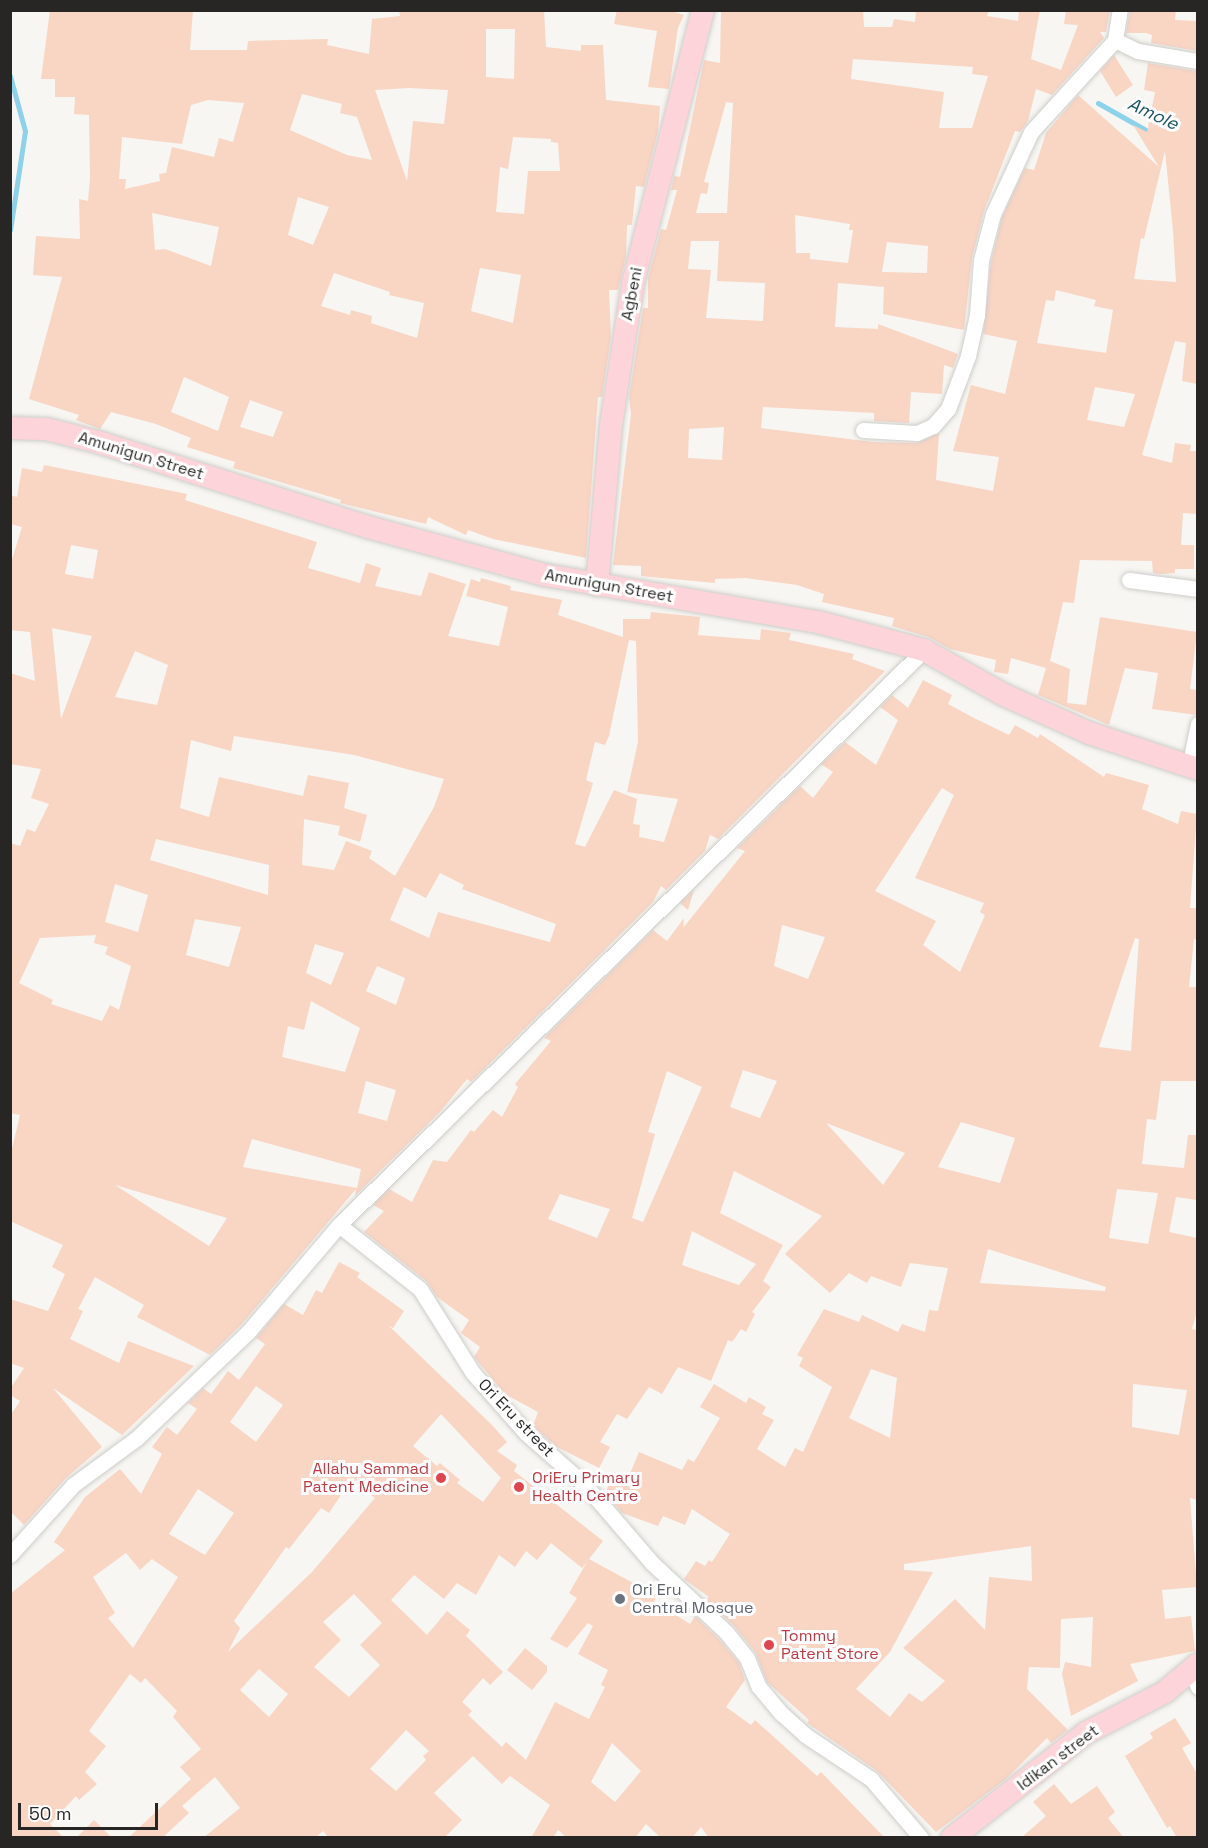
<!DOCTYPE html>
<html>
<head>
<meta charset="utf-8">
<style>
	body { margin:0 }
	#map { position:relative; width:1208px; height:1848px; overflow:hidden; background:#f7f6f2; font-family:"Space Grotesk",sans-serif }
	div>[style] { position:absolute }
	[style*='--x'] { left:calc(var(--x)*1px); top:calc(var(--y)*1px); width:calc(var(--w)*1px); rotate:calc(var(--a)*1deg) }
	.stream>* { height:5px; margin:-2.5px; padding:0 2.5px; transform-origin:2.5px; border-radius:2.5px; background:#8cd2eb }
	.building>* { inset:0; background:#f9d5c4 }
	.roads { filter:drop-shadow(0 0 2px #cecdc9) drop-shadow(0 0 2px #cecdc9) }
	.street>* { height:15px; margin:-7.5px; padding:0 7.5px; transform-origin:7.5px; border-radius:7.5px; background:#fff }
	.secondary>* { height:22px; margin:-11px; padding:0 11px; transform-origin:11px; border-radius:11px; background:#fcd4d9 }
	.dots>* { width:16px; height:16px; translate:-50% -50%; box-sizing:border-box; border:3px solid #fff; border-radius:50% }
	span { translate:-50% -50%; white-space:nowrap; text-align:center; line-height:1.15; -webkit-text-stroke:6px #fff; paint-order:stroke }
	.street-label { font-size:16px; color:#272625 }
	.health-label { font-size:16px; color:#be3a42 }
	.right { translate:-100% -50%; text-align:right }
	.left { translate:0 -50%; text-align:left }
	.worship-label { font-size:16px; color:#5b616d }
	.water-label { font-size:18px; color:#195364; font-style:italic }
	.frame { position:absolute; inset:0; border:12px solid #272625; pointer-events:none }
	.scale { position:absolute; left:18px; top:1803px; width:140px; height:27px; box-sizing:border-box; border:3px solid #272625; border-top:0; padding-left:8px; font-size:18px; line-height:21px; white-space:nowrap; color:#272625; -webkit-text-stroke:4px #fff; paint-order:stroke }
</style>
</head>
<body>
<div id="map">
	<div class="stream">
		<i style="--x:10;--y:76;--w:57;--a:74.7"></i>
		<i style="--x:25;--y:131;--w:100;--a:98.6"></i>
		<i style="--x:1098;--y:103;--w:61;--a:29.5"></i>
	</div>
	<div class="building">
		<i style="clip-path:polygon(evenodd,50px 10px,193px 10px,190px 50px,247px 50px,248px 41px,328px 39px,327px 45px,369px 54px,372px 19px,400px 16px,399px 10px,544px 10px,546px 47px,581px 51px,581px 45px,603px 45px,606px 100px,660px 106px,658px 132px,644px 187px,636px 186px,632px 225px,627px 225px,626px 257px,618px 290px,609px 290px,611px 337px,602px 397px,598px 397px,586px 558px,493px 539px,468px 530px,466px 535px,428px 517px,426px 524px,340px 503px,341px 500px,233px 468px,235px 462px,187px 447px,191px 438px,156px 424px,111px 412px,100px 429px,76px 420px,79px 415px,29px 399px,62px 277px,33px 275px,36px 236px,80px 239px,79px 199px,88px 201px,90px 178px,89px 115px,74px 114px,75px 97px,55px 97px,55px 79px,41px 79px,50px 10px,486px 29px,515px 29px,514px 79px,486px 77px,486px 29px,50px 10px,409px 88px,448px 90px,444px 124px,413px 121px,407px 181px,375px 90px,409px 88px,50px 10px,302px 94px,342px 104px,340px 113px,357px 117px,372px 160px,347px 155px,290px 130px,302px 94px,50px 10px,208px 100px,244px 103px,233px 142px,219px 138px,214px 157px,172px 147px,166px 173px,159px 174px,160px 181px,125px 189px,126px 179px,119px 179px,122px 137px,182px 144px,191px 105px,208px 100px,50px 10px,513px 137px,551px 139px,551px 142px,558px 143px,560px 171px,528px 171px,524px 214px,496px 212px,500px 167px,508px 169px,513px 137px,50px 10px,298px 197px,329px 207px,313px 245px,288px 235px,298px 197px,50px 10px,152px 213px,219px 227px,211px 266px,165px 249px,155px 250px,152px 213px,50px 10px,480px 268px,521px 275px,513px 323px,471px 311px,480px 268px,50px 10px,334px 273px,390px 292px,389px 295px,424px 303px,417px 338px,371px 323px,372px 316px,351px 310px,350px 315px,321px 306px,334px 273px,50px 10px,184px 377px,229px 397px,218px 431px,171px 412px,184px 377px,50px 10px,250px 400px,283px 412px,273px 437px,240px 427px,250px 400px)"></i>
		<i style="clip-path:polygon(617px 10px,668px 10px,684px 15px,678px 28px,669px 89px,648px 87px,657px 31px,614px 24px)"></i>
		<i style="clip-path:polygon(evenodd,721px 10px,863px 10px,864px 27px,892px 27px,894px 19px,915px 22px,916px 10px,989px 10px,987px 16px,1018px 21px,1019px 10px,1040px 10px,1031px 59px,1061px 70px,1078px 25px,1064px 24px,1066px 10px,1110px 10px,1106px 32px,1100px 32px,1104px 38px,1052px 95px,1036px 89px,1028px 121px,1020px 132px,1015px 131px,984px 211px,972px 258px,964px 330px,883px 314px,884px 287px,838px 283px,835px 327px,878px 329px,878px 324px,958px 354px,953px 368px,944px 365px,942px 394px,911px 392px,909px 423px,874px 421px,874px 413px,763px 407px,761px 428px,873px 442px,917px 443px,939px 433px,936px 480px,993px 491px,999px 457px,953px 451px,971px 385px,1005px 394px,1017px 341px,983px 334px,991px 262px,1002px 217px,1025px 168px,1034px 170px,1046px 133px,1078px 95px,1159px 167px,1133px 125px,1147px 132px,1155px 92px,1144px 90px,1148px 63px,1197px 71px,1197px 384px,1182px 381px,1186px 343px,1175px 341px,1142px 455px,1172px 463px,1175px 443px,1191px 445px,1190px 451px,1197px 451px,1197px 514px,1183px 513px,1181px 545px,1194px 545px,1194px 569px,1175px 569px,1175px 573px,1160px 574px,1153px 573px,1152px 561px,1080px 560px,1074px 603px,1063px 602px,1050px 661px,1070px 669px,1067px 703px,1086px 705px,1100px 617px,1197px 632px,1190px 689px,1197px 690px,1197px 715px,1152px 709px,1158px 673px,1125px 668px,1109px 725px,1038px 695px,1046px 668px,1011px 658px,1008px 674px,994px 672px,996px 660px,950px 649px,928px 637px,892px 626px,894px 618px,822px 602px,824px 594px,797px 585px,745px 578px,715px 579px,715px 583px,641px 576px,641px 566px,613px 565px,631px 414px,629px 397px,643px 308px,648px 308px,648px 278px,661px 229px,666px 230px,677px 190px,671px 190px,674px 176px,680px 177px,704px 60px,720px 63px,721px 10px,853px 59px,973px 67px,972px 74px,988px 76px,972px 128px,939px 128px,944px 92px,851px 79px,853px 59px,721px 10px,726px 102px,733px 103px,727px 213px,696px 213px,701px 193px,707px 194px,709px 183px,704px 182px,726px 102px,721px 10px,1165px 151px,1173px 231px,1176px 282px,1134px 279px,1141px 238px,1144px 239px,1165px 151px,721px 10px,795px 215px,850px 224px,849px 230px,853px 230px,848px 263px,810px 259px,810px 253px,796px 253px,795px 215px,721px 10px,691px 241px,719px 241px,717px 281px,765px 283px,763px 321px,706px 318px,711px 270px,688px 269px,691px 241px,721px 10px,887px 242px,928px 246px,927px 273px,882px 272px,887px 242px,721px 10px,1056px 290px,1096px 300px,1094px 306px,1113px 310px,1106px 353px,1037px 343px,1046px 300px,1054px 301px,1056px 290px,721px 10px,1095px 387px,1135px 394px,1124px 427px,1087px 420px,1095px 387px,721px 10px,724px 427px,722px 460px,688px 458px,689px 429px,724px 427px)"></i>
		<i style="clip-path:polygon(1130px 10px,1176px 10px,1175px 20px,1197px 21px,1197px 51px,1151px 43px,1152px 35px,1146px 33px,1126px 33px)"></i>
		<i style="clip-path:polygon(1114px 55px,1133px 85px,1116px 97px,1100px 71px)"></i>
		<i style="clip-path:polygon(evenodd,44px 465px,187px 494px,185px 500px,317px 542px,308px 568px,360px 583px,366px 563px,381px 568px,375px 586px,421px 596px,429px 572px,466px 584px,448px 636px,499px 646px,508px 607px,466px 596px,471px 579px,480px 582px,481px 578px,511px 586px,510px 590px,562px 600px,558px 615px,623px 637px,623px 619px,650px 619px,651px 612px,700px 617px,698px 635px,760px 640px,761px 629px,791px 633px,789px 640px,854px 654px,852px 659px,885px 671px,718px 839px,710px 835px,705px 851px,666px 890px,661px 886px,653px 902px,471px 1082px,467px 1079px,440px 1112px,355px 1196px,356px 1189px,241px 1325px,210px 1355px,137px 1317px,144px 1305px,95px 1277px,78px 1309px,83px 1311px,70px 1339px,119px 1363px,128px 1341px,194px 1366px,122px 1435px,53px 1388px,102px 1447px,66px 1478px,24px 1525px,10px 1511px,10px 1416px,20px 1401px,10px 1395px,10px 1389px,24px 1368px,10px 1363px,10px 1299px,48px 1311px,65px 1274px,52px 1267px,63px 1245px,10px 1221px,10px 1157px,20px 1115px,10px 1113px,10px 843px,20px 846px,27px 829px,35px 832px,49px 804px,31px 798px,41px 769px,10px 764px,10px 673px,35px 681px,30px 632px,10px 630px,10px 566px,22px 527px,10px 524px,10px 495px,17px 497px,22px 468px,42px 472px,44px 465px,71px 545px,98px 550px,93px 579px,65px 574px,71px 545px,44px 465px,52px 628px,92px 636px,61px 719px,52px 628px,44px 465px,629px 640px,636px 641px,638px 742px,627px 792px,678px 799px,664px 842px,639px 837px,640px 825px,633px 824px,637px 799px,614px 790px,585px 847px,575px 844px,593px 783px,586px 780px,595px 742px,605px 745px,609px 736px,629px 640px,44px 465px,135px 651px,168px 665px,157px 705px,115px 697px,135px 651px,44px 465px,234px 736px,354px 755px,444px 779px,434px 807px,395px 876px,369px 858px,372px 851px,346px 841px,334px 870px,302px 865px,304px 819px,340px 826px,338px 835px,360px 842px,367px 815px,344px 808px,349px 783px,308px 775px,303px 796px,219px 777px,209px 817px,180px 808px,191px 740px,231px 751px,234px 736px,44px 465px,156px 839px,269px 865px,268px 895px,150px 860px,156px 839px,44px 465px,440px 873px,464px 885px,462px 889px,556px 924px,550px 942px,438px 912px,429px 938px,390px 920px,404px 887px,426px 898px,440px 873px,44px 465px,115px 884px,148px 895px,138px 932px,105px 922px,115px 884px,44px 465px,195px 919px,241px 927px,229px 967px,186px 955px,195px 919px,44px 465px,96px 935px,94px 943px,108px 947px,105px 954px,131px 966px,119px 1010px,110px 1005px,102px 1021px,51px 1004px,53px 1000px,19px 983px,40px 938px,96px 935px,44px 465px,315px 944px,344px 953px,331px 985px,306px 973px,315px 944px,44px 465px,377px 966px,405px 978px,396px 1005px,366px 991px,377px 966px,44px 465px,311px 1001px,360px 1028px,345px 1072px,282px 1057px,288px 1026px,304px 1030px,311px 1001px,44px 465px,366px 1081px,396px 1090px,387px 1121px,358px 1113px,366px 1081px,44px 465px,252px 1139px,361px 1169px,357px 1188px,243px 1167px,252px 1139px,44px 465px,115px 1185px,227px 1218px,209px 1246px,115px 1185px)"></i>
		<i style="clip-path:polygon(evenodd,923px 680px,952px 695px,948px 704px,976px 719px,1009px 735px,1015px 725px,1038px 738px,1040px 734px,1104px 777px,1106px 773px,1149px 785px,1142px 809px,1178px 824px,1181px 811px,1197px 814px,1190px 908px,1197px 908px,1197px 940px,1194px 939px,1189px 987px,1197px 987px,1197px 1081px,1161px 1081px,1156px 1120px,1147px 1119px,1142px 1164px,1184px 1168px,1188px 1135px,1197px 1135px,1197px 1200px,1176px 1197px,1169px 1232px,1197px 1238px,1197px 1311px,1192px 1329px,1197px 1330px,1197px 1500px,1190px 1498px,1197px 1587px,1162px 1590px,1165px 1619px,1191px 1616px,1195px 1651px,1130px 1664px,1138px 1681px,1071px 1716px,1062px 1674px,1065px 1662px,1091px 1667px,1093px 1617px,1061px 1619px,1060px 1668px,1029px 1667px,1027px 1689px,1068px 1730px,1051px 1743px,1047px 1738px,1006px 1779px,936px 1832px,877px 1771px,807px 1723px,809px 1720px,767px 1682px,755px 1652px,734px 1626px,706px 1600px,709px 1597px,684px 1579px,696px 1561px,705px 1566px,709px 1560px,712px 1562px,730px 1534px,692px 1509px,685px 1525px,663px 1516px,658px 1526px,622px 1513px,605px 1493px,612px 1478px,626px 1483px,639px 1452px,682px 1470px,688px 1459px,694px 1462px,720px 1418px,700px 1407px,714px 1384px,746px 1403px,749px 1397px,766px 1407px,762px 1414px,774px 1420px,757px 1449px,785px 1467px,795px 1448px,803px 1452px,832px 1387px,799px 1366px,803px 1358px,797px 1355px,824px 1309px,859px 1322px,862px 1315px,898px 1332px,902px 1324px,925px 1332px,929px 1310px,938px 1311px,948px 1268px,910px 1263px,901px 1287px,871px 1276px,867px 1283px,849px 1273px,830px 1293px,785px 1254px,822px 1216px,734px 1171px,720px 1213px,783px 1245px,763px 1281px,771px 1287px,752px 1312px,755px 1314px,746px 1332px,741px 1329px,732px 1342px,728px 1340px,711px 1381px,678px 1367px,662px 1394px,649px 1387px,627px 1419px,617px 1414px,600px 1442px,610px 1447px,599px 1468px,557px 1447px,533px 1426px,538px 1412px,505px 1394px,474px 1357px,480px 1347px,461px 1333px,469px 1320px,437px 1297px,426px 1281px,364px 1232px,384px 1211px,373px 1205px,389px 1189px,412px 1202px,433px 1160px,447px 1162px,471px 1130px,474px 1132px,493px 1110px,502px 1117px,518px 1087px,515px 1084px,551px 1041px,544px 1038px,653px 930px,667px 941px,684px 918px,683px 928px,745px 851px,737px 848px,800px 786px,813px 798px,833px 772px,821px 764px,845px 742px,876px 765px,898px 720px,880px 707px,892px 695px,908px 708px,923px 680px,942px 788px,954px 795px,915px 878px,984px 903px,980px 912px,985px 915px,960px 972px,923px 945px,936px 921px,875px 891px,942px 788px,923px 680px,782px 925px,825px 937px,808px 979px,774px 966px,782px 925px,923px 680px,1135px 938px,1139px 939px,1131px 1051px,1099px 1047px,1135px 938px,923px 680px,743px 1070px,777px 1081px,760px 1118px,730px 1107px,743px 1070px,923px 680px,667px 1071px,702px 1087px,643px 1222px,632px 1218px,655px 1134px,648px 1132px,667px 1071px,923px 680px,961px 1122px,1015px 1138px,1000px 1183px,938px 1167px,961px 1122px,923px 680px,826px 1123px,905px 1153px,883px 1185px,826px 1123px,923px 680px,1117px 1189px,1158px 1193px,1148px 1244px,1109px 1238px,1117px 1189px,923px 680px,560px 1194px,610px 1209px,597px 1238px,548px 1219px,560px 1194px,923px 680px,692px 1231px,756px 1264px,739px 1285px,682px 1265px,692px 1231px,923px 680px,988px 1249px,1106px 1287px,1105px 1291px,980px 1283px,988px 1249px,923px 680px,871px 1369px,897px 1378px,890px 1438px,849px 1418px,871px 1369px,923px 680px,1133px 1384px,1187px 1390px,1179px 1435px,1132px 1427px,1133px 1384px,923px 680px,1031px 1546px,1032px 1581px,989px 1577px,985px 1630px,955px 1599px,903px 1648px,945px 1681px,922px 1702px,909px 1693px,890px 1717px,856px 1689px,890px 1652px,933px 1572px,904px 1570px,904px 1564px,1031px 1546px)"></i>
		<i style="clip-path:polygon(694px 890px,688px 910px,680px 903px)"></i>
		<i style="clip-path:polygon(evenodd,339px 1262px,360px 1273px,357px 1277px,404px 1311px,393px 1328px,388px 1325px,492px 1425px,507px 1442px,497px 1451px,517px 1465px,514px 1471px,603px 1541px,589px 1559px,657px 1596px,654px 1601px,690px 1624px,695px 1616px,719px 1639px,739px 1663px,745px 1680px,726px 1707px,751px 1725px,755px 1720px,817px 1776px,821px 1772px,885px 1838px,709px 1838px,701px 1827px,692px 1838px,661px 1838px,646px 1824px,635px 1838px,567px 1838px,558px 1830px,553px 1838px,531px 1838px,550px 1805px,510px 1776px,502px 1784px,473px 1756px,434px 1793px,462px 1820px,444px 1838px,329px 1838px,323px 1831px,315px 1838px,203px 1838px,240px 1808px,215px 1777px,182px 1806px,189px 1813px,162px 1838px,128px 1838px,191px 1779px,180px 1767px,201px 1749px,173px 1717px,177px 1711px,145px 1678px,141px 1683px,130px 1674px,89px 1731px,106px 1746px,85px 1772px,97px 1784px,79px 1800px,76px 1796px,50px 1824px,64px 1838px,10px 1838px,10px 1594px,65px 1550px,54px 1542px,85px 1497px,120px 1469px,141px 1494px,162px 1454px,152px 1447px,167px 1427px,177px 1435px,197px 1409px,188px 1403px,203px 1388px,211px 1394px,228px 1371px,239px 1380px,265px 1344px,256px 1338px,284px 1304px,303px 1315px,316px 1290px,322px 1293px,339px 1262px,256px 1386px,283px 1405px,256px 1442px,230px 1422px,256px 1386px,339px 1262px,441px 1414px,501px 1478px,483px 1502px,457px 1483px,460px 1480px,440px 1463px,437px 1466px,413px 1446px,441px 1414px,339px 1262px,351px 1480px,375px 1498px,312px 1572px,228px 1652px,240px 1628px,234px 1621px,286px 1547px,289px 1549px,321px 1508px,329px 1513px,351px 1480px,339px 1262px,198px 1489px,234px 1513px,205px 1555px,169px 1534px,198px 1489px,339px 1262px,551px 1543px,582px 1568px,587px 1562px,569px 1593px,577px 1598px,550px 1639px,567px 1648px,588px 1623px,593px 1626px,578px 1654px,608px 1670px,601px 1685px,605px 1687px,589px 1719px,555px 1702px,526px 1760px,506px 1742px,502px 1747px,468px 1715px,472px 1711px,462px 1702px,483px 1678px,490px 1685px,503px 1672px,466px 1636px,470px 1630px,447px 1611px,427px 1635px,391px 1600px,414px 1575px,444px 1599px,457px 1583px,476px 1595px,499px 1555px,515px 1567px,526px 1551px,537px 1560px,551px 1543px,339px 1262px,126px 1553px,140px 1570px,152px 1559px,178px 1577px,133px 1648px,108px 1618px,115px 1613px,93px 1577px,126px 1553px,339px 1262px,354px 1594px,382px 1623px,360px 1645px,380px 1665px,349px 1697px,314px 1667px,341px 1640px,323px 1622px,354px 1594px,339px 1262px,259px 1669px,288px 1694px,269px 1717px,240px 1690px,259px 1669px,339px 1262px,406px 1730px,429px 1751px,423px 1756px,426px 1760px,396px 1791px,370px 1769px,406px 1730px,339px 1262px,612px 1743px,641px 1771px,615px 1802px,591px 1782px,612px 1743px)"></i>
		<i style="clip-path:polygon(525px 1648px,547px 1666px,547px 1672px,532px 1690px,507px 1670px)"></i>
		<i style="clip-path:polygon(1175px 1718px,1191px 1743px,1182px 1748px,1197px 1774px,1197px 1838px,1177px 1838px,1170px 1826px,1167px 1828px,1125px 1756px,1153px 1738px,1150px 1733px)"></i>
		<i style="clip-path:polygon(1054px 1784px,1071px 1804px,1097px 1786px,1115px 1812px,1108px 1818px,1124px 1838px,1021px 1838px,1046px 1816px,1033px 1802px)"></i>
		<i style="clip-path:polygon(94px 1820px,112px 1838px,76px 1838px)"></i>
	</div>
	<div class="roads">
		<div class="street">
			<i style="--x:1115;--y:40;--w:25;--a:26"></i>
			<i style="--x:1138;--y:51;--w:61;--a:9.5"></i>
			<i style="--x:863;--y:430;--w:54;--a:3.2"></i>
			<i style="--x:917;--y:433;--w:17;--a:-24"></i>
			<i style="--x:933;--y:426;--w:23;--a:-49"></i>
			<i style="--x:948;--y:409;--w:57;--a:-69.3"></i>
			<i style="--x:968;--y:356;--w:42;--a:-77.6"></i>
			<i style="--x:977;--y:315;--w:55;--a:-85.8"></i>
			<i style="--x:981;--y:260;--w:48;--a:-75.4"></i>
			<i style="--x:993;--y:214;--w:90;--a:-65.1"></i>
			<i style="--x:1031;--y:132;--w:125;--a:-47.6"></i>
			<i style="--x:1115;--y:40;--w:30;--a:-81"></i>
			<i style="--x:1129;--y:580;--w:70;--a:7.4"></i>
			<i style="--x:1189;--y:767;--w:44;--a:-78.2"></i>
			<i style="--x:339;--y:1225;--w:103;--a:38.3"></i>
			<i style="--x:420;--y:1289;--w:99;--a:57.8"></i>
			<i style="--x:473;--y:1373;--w:80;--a:48.5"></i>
			<i style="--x:526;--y:1433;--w:79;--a:41.4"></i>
			<i style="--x:585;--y:1485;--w:103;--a:49.3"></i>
			<i style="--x:652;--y:1563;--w:101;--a:43"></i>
			<i style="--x:726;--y:1632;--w:33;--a:51"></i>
			<i style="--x:747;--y:1658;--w:31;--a:68"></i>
			<i style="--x:759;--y:1687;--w:35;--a:50"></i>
			<i style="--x:782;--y:1714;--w:31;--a:42"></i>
			<i style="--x:805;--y:1735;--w:79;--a:33.7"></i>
			<i style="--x:871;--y:1779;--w:77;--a:49.7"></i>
			<i style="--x:10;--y:1555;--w:94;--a:-48"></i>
			<i style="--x:73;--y:1485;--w:79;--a:-36.3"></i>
			<i style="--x:137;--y:1438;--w:153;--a:-43.7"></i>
			<i style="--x:248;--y:1332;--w:140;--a:-49.6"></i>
			<i style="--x:339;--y:1225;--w:820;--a:-44.51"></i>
			<i style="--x:1190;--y:1669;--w:20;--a:66"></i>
		</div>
		<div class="secondary">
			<i style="--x:10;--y:428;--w:36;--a:2"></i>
			<i style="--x:46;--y:429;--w:54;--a:14"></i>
			<i style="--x:98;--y:442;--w:283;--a:17.5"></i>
			<i style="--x:368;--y:527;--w:183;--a:15.2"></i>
			<i style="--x:545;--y:575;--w:277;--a:9.8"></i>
			<i style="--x:818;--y:622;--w:110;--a:14.8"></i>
			<i style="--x:924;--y:650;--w:90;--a:29.4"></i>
			<i style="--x:1002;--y:694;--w:95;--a:24.1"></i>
			<i style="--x:1089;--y:733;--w:115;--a:18.3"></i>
			<i style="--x:597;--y:585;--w:161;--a:-85"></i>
			<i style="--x:611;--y:425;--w:144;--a:-81.2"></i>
			<i style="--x:633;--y:283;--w:282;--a:-75.6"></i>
			<i style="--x:952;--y:1838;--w:170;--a:-38.1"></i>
			<i style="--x:1086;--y:1733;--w:89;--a:-27.4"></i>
			<i style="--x:1165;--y:1692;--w:43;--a:-40.3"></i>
		</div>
	</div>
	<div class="dots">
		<i style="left:441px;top:1478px;background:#e0444e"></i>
		<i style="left:519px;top:1487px;background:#e0444e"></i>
		<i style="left:620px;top:1599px;background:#6b7280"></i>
		<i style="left:769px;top:1645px;background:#e0444e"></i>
	</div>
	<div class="street-label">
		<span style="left:632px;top:294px;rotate:-79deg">Agbeni</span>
		<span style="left:141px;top:456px;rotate:17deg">Amunigun Street</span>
		<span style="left:609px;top:586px;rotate:10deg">Amunigun Street</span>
		<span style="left:516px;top:1418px;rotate:46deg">Ori Eru street</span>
		<span style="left:1058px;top:1758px;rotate:-37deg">Idikan street</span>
	</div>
	<div class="health-label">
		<span class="right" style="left:429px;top:1478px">Allahu Sammad<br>Patent Medicine</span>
		<span class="left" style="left:532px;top:1487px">OriEru Primary<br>Health Centre</span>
		<span class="left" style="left:781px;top:1645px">Tommy<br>Patent Store</span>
	</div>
	<div class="worship-label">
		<span class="left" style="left:632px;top:1599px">Ori Eru<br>Central Mosque</span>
	</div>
	<div class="water-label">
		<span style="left:1153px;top:114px;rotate:25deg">Amole</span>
	</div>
	<div class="frame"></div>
	<div class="scale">50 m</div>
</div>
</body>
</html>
